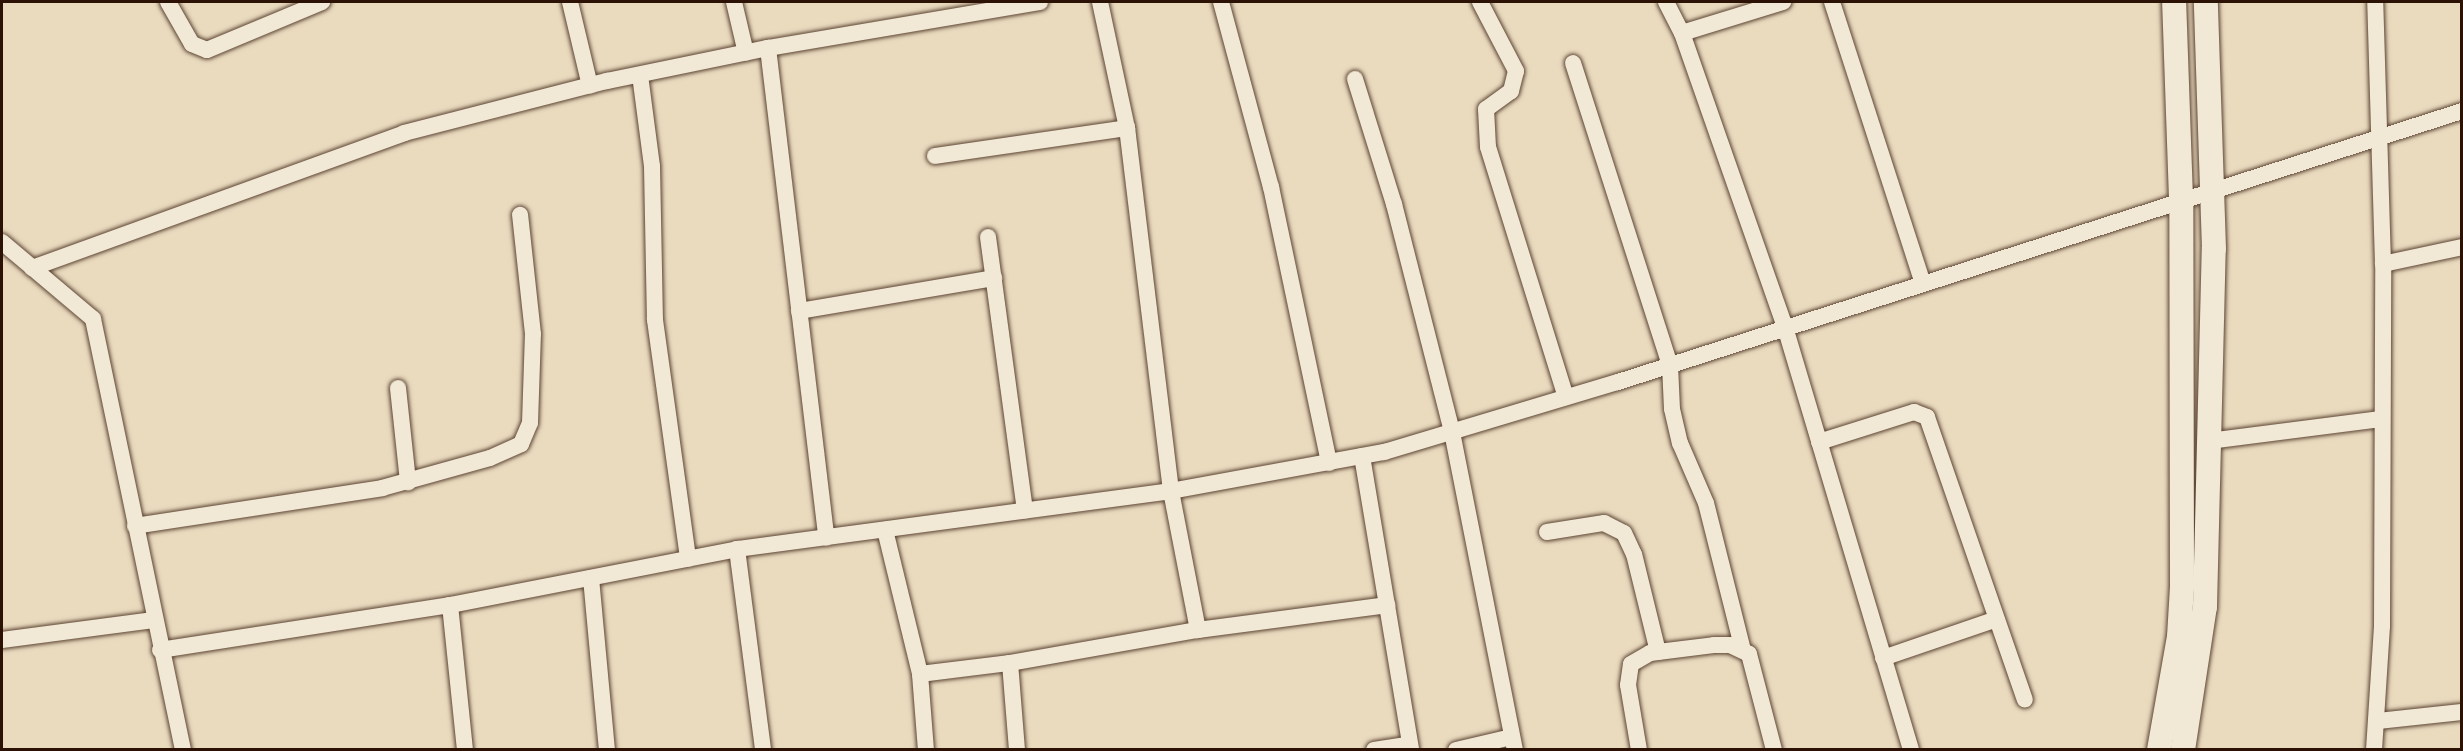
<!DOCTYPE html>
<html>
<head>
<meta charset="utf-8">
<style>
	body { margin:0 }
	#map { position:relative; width:2463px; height:751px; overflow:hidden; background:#eadbbf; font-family:"Libre Bodoni",serif }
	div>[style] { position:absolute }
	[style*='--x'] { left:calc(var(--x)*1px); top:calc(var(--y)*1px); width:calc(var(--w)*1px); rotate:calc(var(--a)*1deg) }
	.roads { filter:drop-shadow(0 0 2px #5c4433) drop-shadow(0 0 2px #5c4433) }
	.street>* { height:16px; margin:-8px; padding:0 8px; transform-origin:8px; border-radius:8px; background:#f1e8d5 }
	.secondary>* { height:24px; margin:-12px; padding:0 12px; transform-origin:12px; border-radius:12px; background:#f1e8d5 }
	span { translate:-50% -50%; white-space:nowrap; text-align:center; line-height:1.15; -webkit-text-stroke:6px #f1e8d5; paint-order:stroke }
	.frame { position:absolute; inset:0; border:3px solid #2c1204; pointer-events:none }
</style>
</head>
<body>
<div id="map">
	<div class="roads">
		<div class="street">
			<i style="--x:168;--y:2;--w:48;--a:60.3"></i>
			<i style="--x:192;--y:44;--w:16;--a:22"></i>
			<i style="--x:207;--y:50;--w:125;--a:-22.7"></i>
			<i style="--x:570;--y:2;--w:86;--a:76.6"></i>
			<i style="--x:734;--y:2;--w:52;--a:76.8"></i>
			<i style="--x:1221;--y:2;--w:192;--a:74.9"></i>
			<i style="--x:1271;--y:187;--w:282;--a:78.1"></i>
			<i style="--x:1480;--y:2;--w:78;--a:62.4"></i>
			<i style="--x:1516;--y:71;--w:21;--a:104"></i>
			<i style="--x:1511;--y:91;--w:31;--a:144"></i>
			<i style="--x:1486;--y:109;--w:38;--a:87"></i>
			<i style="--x:1488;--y:147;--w:262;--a:72.7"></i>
			<i style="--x:1666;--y:2;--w:35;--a:63"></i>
			<i style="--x:1682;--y:33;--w:312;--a:70.7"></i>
			<i style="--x:1785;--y:327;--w:441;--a:73.4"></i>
			<i style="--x:1832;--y:2;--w:295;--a:72.1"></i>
			<i style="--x:1682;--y:33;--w:106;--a:-17.1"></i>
			<i style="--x:768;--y:48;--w:493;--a:83.2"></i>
			<i style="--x:1573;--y:63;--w:317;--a:72.2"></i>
			<i style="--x:1670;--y:365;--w:44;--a:87.4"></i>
			<i style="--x:1672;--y:409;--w:35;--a:77"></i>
			<i style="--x:1680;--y:443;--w:65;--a:66.6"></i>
			<i style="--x:1706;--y:503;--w:152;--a:75.9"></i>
			<i style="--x:640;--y:75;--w:92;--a:82.5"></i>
			<i style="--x:652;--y:166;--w:154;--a:88.9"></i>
			<i style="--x:655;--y:320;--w:241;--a:82.1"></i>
			<i style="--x:1355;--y:79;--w:131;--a:72.7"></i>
			<i style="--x:1394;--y:204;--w:235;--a:75.7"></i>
			<i style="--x:1452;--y:432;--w:324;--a:78.8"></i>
			<i style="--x:935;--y:156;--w:194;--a:-8.3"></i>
			<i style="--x:988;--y:237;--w:276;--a:82.3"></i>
			<i style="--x:2;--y:242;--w:119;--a:40.2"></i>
			<i style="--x:93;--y:319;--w:440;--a:78.2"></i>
			<i style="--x:2383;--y:264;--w:81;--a:-12.1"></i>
			<i style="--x:32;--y:268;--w:396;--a:-19.9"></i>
			<i style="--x:404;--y:133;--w:210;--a:-14.4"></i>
			<i style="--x:607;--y:81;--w:164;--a:-11.6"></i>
			<i style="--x:768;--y:48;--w:276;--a:-9.6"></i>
			<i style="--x:799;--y:311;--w:198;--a:-9.6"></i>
			<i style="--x:398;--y:388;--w:95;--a:83.9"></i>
			<i style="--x:2209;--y:441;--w:173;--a:-7.3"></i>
			<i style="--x:1819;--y:442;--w:100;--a:-17.5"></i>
			<i style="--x:1914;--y:412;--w:14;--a:21"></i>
			<i style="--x:1927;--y:417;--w:299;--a:70.9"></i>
			<i style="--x:1362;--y:456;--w:298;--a:80.5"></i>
			<i style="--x:135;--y:526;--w:250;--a:-8.7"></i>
			<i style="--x:382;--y:488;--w:112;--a:-15.5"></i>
			<i style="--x:490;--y:458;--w:34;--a:-24"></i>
			<i style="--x:521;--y:444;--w:23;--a:-67"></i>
			<i style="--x:530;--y:423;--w:89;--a:-88.1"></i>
			<i style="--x:533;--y:334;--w:120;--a:-96.2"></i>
			<i style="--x:885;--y:530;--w:148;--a:76.3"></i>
			<i style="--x:920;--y:674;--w:91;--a:-7"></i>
			<i style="--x:1010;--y:663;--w:87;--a:85.4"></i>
			<i style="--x:1547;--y:532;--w:58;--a:-9"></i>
			<i style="--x:1604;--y:523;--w:22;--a:27"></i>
			<i style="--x:1624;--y:533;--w:23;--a:65"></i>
			<i style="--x:1634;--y:554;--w:101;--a:76.2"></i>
			<i style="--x:737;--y:549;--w:203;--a:82.6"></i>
			<i style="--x:591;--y:578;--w:173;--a:84.7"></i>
			<i style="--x:450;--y:605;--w:146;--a:84.1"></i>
			<i style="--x:1198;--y:630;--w:191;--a:-7.5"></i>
			<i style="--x:2;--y:640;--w:153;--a:-7.5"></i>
			<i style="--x:160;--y:650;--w:293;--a:-8.8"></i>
			<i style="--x:450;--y:605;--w:292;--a:-11"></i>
			<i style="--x:737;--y:549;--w:438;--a:-7.6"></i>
			<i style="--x:1171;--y:491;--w:217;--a:-10.4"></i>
			<i style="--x:1384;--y:452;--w:244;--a:-16.7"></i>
			<i style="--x:1618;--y:382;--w:886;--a:-17.8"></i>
			<i style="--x:1883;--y:658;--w:120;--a:-18.9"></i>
			<i style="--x:1010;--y:663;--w:191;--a:-10"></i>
			<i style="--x:1198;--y:630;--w:142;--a:-101"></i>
			<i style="--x:1171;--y:491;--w:366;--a:-96.9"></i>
			<i style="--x:1127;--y:128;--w:129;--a:-102.1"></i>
			<i style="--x:920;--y:674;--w:76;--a:85.5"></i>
			<i style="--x:2378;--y:721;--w:84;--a:-6.1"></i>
			<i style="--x:1374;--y:750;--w:36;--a:-9"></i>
			<i style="--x:1456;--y:750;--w:57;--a:-13.1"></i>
			<i style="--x:1639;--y:750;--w:66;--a:-99.6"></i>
			<i style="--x:1628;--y:685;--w:21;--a:-82"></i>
			<i style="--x:1631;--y:664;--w:22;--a:-30"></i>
			<i style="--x:1650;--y:653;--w:64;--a:-7.1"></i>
			<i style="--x:1714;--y:645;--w:16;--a:0"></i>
			<i style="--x:1730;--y:645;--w:21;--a:25"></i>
			<i style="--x:1749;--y:654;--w:99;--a:75.4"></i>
			<i style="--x:2374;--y:750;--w:124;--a:-86.3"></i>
			<i style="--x:2382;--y:626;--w:362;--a:-89.8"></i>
			<i style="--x:2383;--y:264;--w:262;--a:-91.7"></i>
		</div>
		<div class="secondary">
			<i style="--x:2159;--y:750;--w:115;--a:-80"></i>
			<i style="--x:2179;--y:637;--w:50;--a:-86.6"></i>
			<i style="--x:2182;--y:587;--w:388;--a:-90.1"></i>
			<i style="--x:2181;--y:199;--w:197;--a:-92"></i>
			<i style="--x:2183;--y:750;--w:145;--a:-81.3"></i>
			<i style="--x:2205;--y:607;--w:358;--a:-88.6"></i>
			<i style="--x:2214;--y:249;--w:247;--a:-91.9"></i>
		</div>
	</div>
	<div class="frame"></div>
</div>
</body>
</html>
